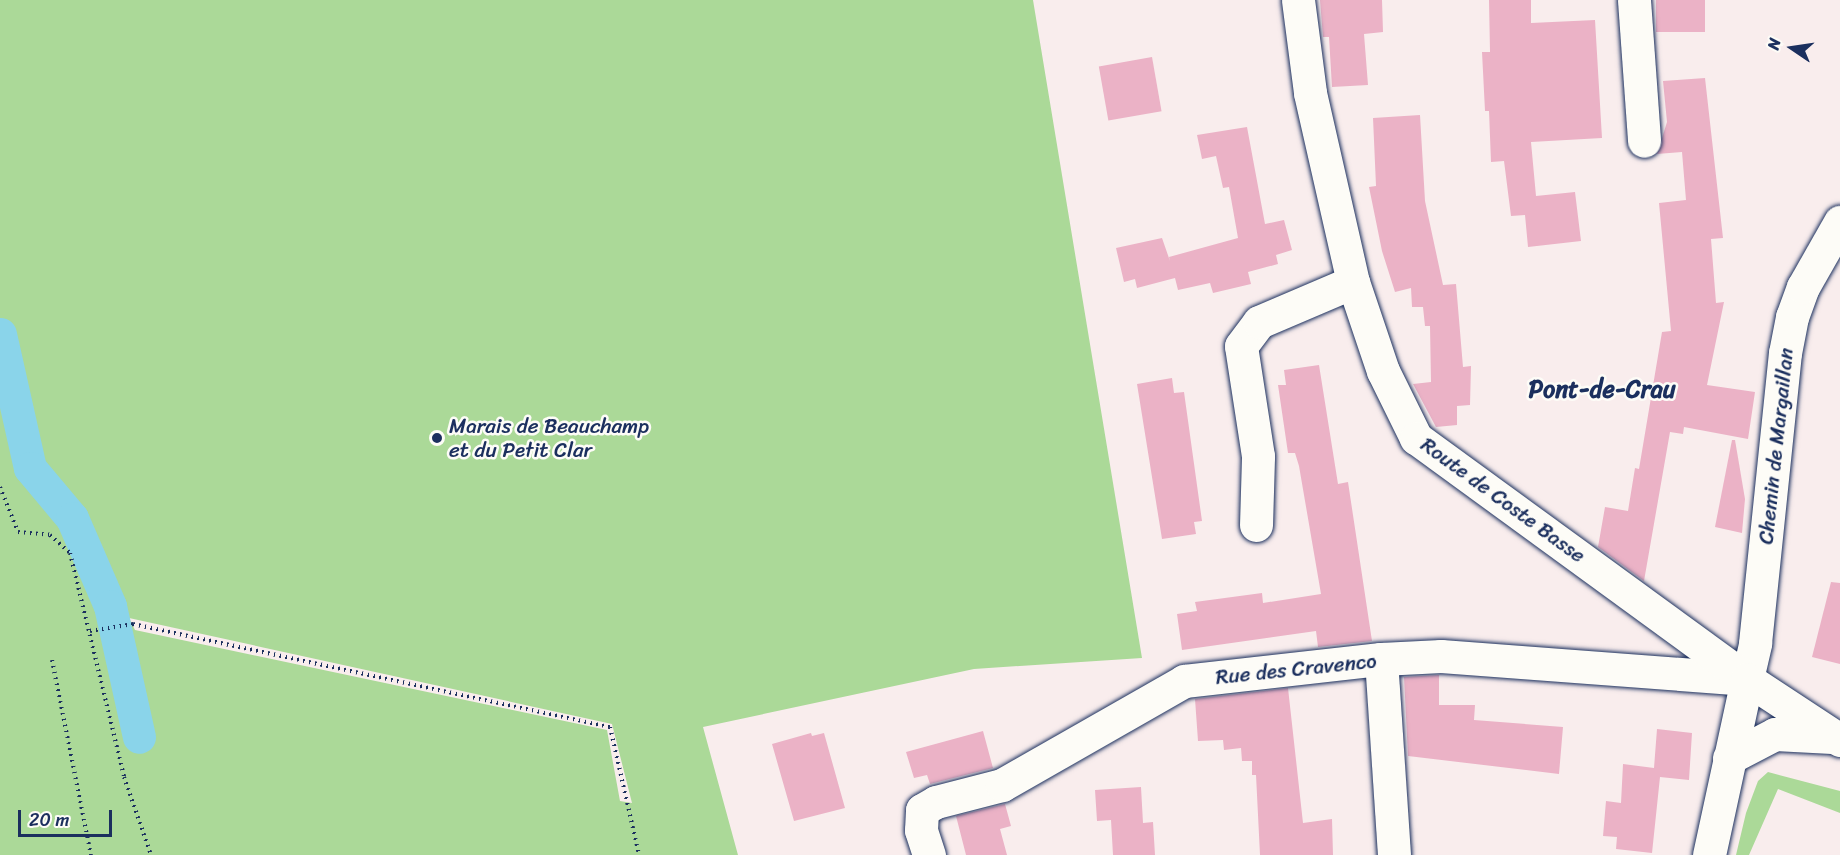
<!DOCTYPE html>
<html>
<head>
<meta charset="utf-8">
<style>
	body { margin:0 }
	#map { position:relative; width:1840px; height:855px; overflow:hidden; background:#f9eded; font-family:Sriracha,sans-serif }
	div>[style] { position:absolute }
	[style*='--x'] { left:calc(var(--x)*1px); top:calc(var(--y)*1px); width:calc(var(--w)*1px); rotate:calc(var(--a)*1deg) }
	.green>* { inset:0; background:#abd998 }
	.canal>* { height:33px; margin:-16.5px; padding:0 16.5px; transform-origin:16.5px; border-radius:16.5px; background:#8ad4ea }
	.building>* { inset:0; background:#ebb2c6; transform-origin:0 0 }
	.path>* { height:4px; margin-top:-2px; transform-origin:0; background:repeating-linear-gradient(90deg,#1b2f5e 0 1.5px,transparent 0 6px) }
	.roads { filter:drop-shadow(0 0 2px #1b2f5e) drop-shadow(0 0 2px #1b2f5e) }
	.minor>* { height:33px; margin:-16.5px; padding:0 16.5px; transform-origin:16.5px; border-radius:16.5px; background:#fdfcf7 }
	.tertiary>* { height:33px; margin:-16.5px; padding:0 16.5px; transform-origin:16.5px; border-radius:16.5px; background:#fdfcf7 }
	.dots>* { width:16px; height:16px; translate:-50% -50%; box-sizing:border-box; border:3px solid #fdfcf7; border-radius:50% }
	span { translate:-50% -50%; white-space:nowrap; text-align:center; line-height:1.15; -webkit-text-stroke:5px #fdfcf7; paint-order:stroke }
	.poi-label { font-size:21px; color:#1b2f5e }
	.left { translate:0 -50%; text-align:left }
	.street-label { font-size:21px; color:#1b2f5e }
	.quarter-label { font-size:24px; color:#1b2f5e; font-weight:700 }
	.north { position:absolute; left:1762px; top:18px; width:60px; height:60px; -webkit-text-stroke:4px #fdfcf7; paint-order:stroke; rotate:283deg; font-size:16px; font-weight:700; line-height:24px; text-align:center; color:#1b2f5e }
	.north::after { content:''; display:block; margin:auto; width:21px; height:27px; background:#1b2f5e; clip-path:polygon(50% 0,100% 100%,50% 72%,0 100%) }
	.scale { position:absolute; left:18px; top:810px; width:94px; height:27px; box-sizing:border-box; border:3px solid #1b2f5e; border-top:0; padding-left:8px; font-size:18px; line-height:21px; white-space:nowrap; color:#1b2f5e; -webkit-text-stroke:4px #fdfcf7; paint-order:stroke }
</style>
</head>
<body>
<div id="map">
	<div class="green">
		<i style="clip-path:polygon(evenodd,0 0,1033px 0,1142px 658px,974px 669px,703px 727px,738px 855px,0 855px,0 0,129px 618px,612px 724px,632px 803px,620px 801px,607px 730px,135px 630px,129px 618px)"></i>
		<i style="clip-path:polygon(1768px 772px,1840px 791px,1840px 813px,1778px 789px,1749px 855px,1736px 855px,1746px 813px,1758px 781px)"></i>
	</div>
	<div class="canal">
		<i style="--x:0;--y:334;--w:137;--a:77.4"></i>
		<i style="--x:30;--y:468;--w:65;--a:50"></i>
		<i style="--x:72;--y:518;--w:96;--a:66.6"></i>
		<i style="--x:110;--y:606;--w:134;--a:77.5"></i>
	</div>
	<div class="building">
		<i style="clip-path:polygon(1320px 0,1382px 0,1383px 32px,1364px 34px,1368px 85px,1332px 87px,1329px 37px,1323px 37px)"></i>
		<i style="clip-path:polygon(1489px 0,1531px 0,1531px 23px,1595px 20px,1602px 138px,1531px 142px,1536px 196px,1575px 192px,1581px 241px,1528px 247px,1525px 215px,1511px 216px,1504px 161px,1491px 162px,1489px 111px,1485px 111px,1482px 52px,1490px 52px)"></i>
		<i style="left:1656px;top:0;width:49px;height:32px"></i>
		<i style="left:1152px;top:57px;width:55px;height:54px;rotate:80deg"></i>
		<i style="clip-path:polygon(1705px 78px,1723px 238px,1711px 239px,1716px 303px,1724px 302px,1707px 385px,1755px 392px,1748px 439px,1684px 427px,1683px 434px,1670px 432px,1644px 581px,1598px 547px,1605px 507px,1628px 511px,1635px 468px,1639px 469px,1662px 332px,1671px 331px,1659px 203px,1686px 200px,1682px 152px,1657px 154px,1667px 122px,1663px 81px)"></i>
		<i style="clip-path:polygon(1420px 115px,1425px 201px,1443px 285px,1456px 284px,1463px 367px,1471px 366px,1470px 405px,1457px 406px,1457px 425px,1436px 427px,1413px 384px,1431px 382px,1430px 326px,1425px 326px,1423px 307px,1412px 307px,1411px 288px,1395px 292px,1382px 251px,1369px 187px,1376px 186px,1373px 118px)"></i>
		<i style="clip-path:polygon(1247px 127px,1265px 224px,1284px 220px,1292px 250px,1276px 255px,1278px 264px,1248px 272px,1251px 284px,1213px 293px,1210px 283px,1178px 290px,1175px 278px,1137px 288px,1135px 279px,1124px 282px,1116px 248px,1162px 238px,1170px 261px,1169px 257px,1238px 238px,1229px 187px,1223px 188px,1216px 156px,1202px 159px,1197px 135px)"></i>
		<i style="clip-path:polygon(1319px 365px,1338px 484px,1348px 482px,1372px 641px,1318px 647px,1316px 631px,1182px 650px,1177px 614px,1197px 611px,1195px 602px,1262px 593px,1263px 603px,1321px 594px,1299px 466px,1295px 453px,1288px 453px,1278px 385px,1286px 385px,1284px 370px)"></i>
		<i style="clip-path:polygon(1172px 378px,1174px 393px,1184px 392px,1202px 521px,1194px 522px,1196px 534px,1162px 539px,1137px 384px)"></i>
		<i style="clip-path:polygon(1732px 440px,1735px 440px,1745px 499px,1742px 533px,1715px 527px)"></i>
		<i style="clip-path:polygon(1831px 582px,1840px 583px,1840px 664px,1812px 657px)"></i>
		<i style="clip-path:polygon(1439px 675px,1439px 705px,1475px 705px,1474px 720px,1563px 727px,1559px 774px,1408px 756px,1404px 677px)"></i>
		<i style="clip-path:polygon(1288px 688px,1303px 823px,1332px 819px,1333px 855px,1260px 855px,1256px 775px,1252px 775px,1252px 761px,1242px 761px,1241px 748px,1224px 750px,1223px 740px,1198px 741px,1195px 699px)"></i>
		<i style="clip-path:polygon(1657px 729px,1692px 733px,1689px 780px,1660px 777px,1652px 853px,1616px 849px,1617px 837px,1603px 836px,1606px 801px,1621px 803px,1623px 764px,1654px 768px)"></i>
		<i style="clip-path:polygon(983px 731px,993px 768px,930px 784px,927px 775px,914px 778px,906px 752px)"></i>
		<i style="clip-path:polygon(811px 733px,812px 736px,824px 733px,845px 808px,794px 821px,772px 744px)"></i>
		<i style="clip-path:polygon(1141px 787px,1143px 823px,1153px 822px,1155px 855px,1113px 855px,1111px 820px,1097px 821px,1095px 790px)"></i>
		<i style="clip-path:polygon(1005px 804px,1011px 826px,1000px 829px,1007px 855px,966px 855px,956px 816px)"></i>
	</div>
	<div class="path">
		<i style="--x:0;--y:487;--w:48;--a:68.2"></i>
		<i style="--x:18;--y:532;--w:32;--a:5"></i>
		<i style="--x:50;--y:535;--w:27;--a:42"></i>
		<i style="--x:70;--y:553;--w:230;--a:76.4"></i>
		<i style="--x:124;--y:777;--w:83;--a:70.9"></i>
		<i style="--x:90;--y:631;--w:44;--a:-9.2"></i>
		<i style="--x:133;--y:624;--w:488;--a:12.2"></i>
		<i style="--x:610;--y:727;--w:131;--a:77.2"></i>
		<i style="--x:52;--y:660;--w:199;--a:78.7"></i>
	</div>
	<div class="roads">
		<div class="minor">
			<i style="--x:1634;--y:0;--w:141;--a:85.9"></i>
			<i style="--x:1256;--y:525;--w:69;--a:-88.3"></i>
			<i style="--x:1258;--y:456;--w:111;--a:-98.8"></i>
			<i style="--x:1241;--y:346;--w:30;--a:-53"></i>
			<i style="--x:1259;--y:322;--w:102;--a:-23.1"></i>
			<i style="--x:1381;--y:659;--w:196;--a:86.2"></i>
			<i style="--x:929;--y:855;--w:26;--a:-108"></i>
			<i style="--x:921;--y:830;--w:20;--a:-87"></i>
			<i style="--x:922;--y:810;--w:16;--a:-30"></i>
			<i style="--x:936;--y:802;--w:68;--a:-14.4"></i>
			<i style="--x:1002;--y:785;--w:210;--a:-29.7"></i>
			<i style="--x:1184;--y:681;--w:198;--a:-6.4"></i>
			<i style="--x:1381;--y:659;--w:60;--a:-2.9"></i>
			<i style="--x:1441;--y:656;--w:307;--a:4.3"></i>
			<i style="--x:1747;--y:679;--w:37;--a:-77"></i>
			<i style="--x:1755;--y:643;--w:292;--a:-84.1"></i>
			<i style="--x:1785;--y:353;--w:37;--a:-79"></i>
			<i style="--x:1792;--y:317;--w:32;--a:-70"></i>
			<i style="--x:1803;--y:287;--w:75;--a:-60.4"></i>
		</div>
		<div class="tertiary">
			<i style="--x:1298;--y:0;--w:94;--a:82.6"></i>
			<i style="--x:1310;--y:93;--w:194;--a:77.2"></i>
			<i style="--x:1353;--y:282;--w:94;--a:71.4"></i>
			<i style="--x:1383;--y:371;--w:75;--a:63.8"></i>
			<i style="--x:1416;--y:438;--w:409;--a:36.1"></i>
			<i style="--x:1747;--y:679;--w:111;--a:33.3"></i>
			<i style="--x:1729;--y:758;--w:52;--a:-27.6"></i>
			<i style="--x:1775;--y:734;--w:57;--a:3"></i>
			<i style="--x:1709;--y:855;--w:180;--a:-77.8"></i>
		</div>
	</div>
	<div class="dots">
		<i style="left:437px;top:438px;background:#1b2f5e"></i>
	</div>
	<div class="poi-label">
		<span class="left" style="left:449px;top:438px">Marais de Beauchamp<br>et du Petit Clar</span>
	</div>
	<div class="street-label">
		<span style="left:1776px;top:446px;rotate:-84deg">Chemin de Margaillan</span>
		<span style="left:1503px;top:500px;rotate:36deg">Route de Coste Basse</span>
		<span style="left:1296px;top:669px;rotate:-6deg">Rue des Cravenco</span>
	</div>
	<div class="quarter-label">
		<span style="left:1602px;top:390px">Pont-de-Crau</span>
	</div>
	<div class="north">N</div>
	<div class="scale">20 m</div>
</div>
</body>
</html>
